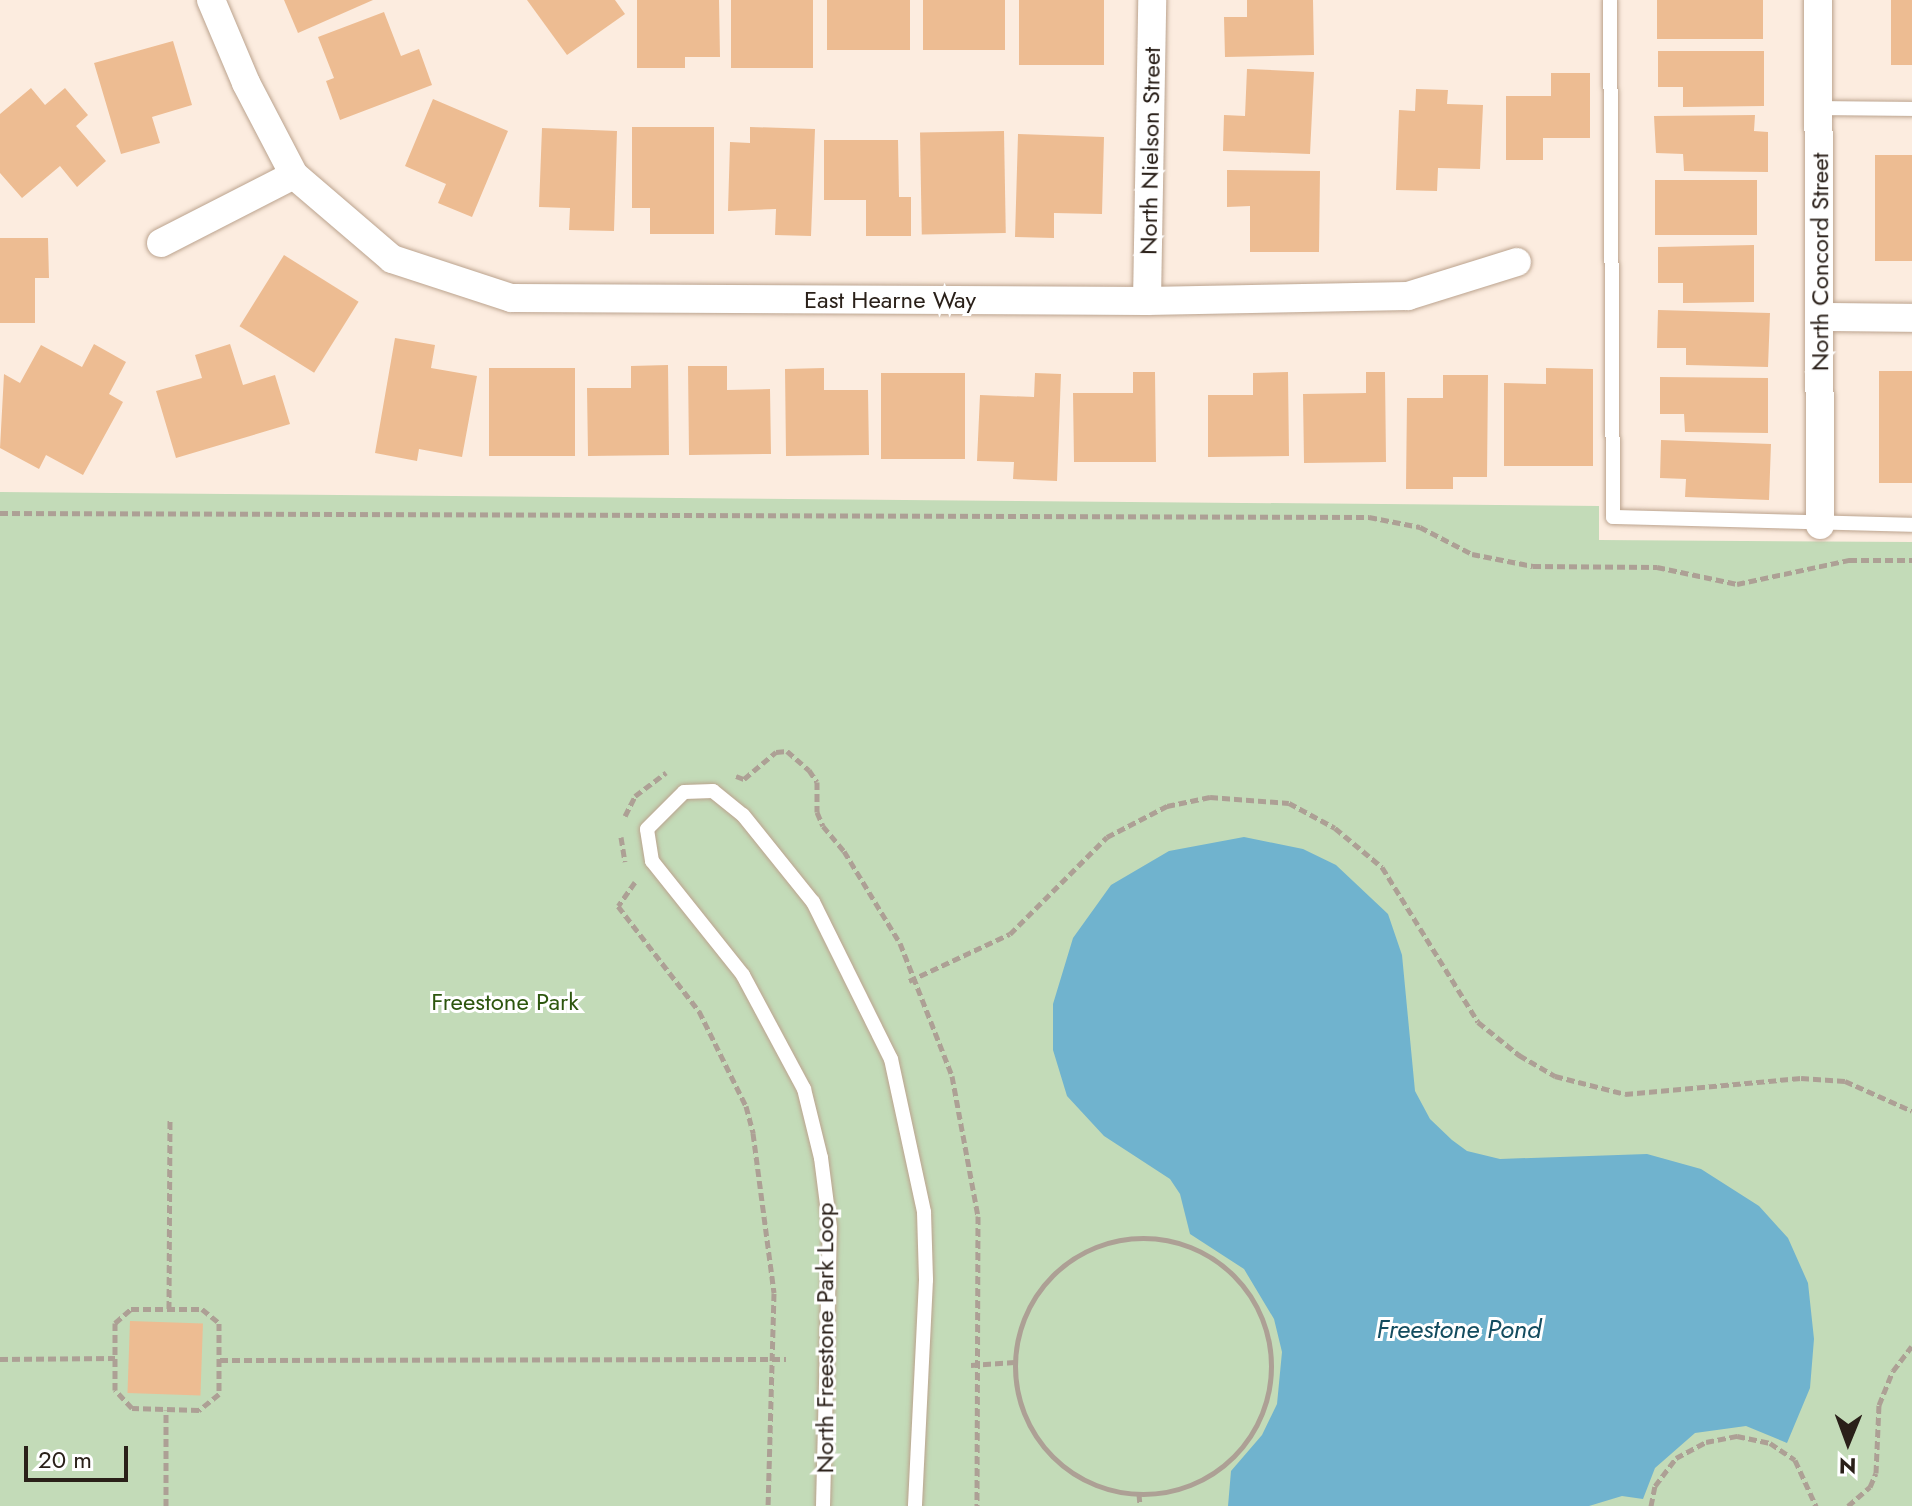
<!DOCTYPE html>
<html>
<head>
<meta charset="utf-8">
<style>
	body { margin:0 }
	#map { position:relative; width:1912px; height:1506px; overflow:hidden; background:#fcecdf; font-family:Jost,sans-serif }
	div>[style] { position:absolute }
	[style*='--x'] { left:calc(var(--x)*1px); top:calc(var(--y)*1px); width:calc(var(--w)*1px); rotate:calc(var(--a)*1deg) }
	.green>* { inset:0; background:#c3dbb8 }
	.water>* { inset:0; background:#70b3ce }
	.building>* { inset:0; background:#edbc92; transform-origin:0 0 }
	.path>* { height:5px; margin-top:-2.5px; transform-origin:0; background:repeating-linear-gradient(90deg,#ada095 0 8px,transparent 0 12px) }
	.path>.ring { margin:-2.5px; padding:0; box-sizing:content-box; background:none; border:5px solid #ada095; border-radius:50% }
	.roads { filter:drop-shadow(0 0 2px #bba38e) drop-shadow(0 0 2px #bba38e) }
	.service>* { height:14px; margin:-7px; padding:0 7px; transform-origin:7px; border-radius:7px; background:#fff }
	.minor>* { height:28px; margin:-14px; padding:0 14px; transform-origin:14px; border-radius:14px; background:#fff }
	span { translate:-50% -50%; white-space:nowrap; text-align:center; line-height:1.15; -webkit-text-stroke:6px #fff; paint-order:stroke }
	.street-label { font-size:24px; color:#2a2019 }
	.park-label { font-size:24px; color:#2d560e }
	.water-label { font-size:26px; color:#134c5f; font-style:italic }
	.north { position:absolute; left:1808px; top:1402px; width:80px; height:80px; -webkit-text-stroke:6px #fff; paint-order:stroke; rotate:181deg; font-size:22px; font-weight:700; line-height:32px; text-align:center; color:#2a2019 }
	.north::after { content:''; display:block; margin:auto; width:28px; height:36px; background:#2a2019; clip-path:polygon(50% 0,100% 100%,50% 72%,0 100%) }
	.scale { position:absolute; left:24px; top:1446px; width:104px; height:36px; box-sizing:border-box; border:4px solid #2a2019; border-top:0; padding-left:10px; font-size:24px; line-height:28px; white-space:nowrap; color:#2a2019; -webkit-text-stroke:6px #fff; paint-order:stroke }
</style>
</head>
<body>
<div id="map">
	<div class="green">
		<i style="clip-path:polygon(0 492px,1599px 506px,1599px 540px,1912px 542px,1912px 1506px,0 1506px)"></i>
	</div>
	<div class="water">
		<i style="clip-path:polygon(1244px 837px,1303px 849px,1336px 865px,1388px 914px,1402px 955px,1415px 1091px,1430px 1119px,1452px 1140px,1467px 1151px,1500px 1159px,1647px 1154px,1701px 1169px,1759px 1206px,1788px 1238px,1808px 1283px,1814px 1339px,1810px 1388px,1787px 1443px,1746px 1426px,1695px 1433px,1655px 1468px,1643px 1499px,1622px 1496px,1589px 1506px,1228px 1506px,1231px 1471px,1262px 1435px,1277px 1404px,1282px 1352px,1274px 1319px,1244px 1269px,1190px 1234px,1180px 1194px,1170px 1179px,1104px 1136px,1067px 1096px,1053px 1050px,1053px 1004px,1073px 938px,1111px 885px,1169px 851px)"></i>
	</div>
	<div class="building">
		<i style="clip-path:polygon(284px 0,373px 0,298px 33px)"></i>
		<i style="clip-path:polygon(527px 0,615px 0,625px 14px,567px 55px)"></i>
		<i style="clip-path:polygon(637px 0,719px 0,720px 57px,685px 57px,685px 68px,637px 68px)"></i>
		<i style="left:731px;top:0;width:82px;height:68px"></i>
		<i style="left:827px;top:0;width:83px;height:50px"></i>
		<i style="left:923px;top:0;width:82px;height:50px"></i>
		<i style="left:1019px;top:0;width:85px;height:65px"></i>
		<i style="clip-path:polygon(1247px 0,1313px 0,1314px 55px,1225px 57px,1224px 17px,1247px 17px)"></i>
		<i style="left:1657px;top:0;width:106px;height:39px"></i>
		<i style="left:1891px;top:0;width:21px;height:65px"></i>
		<i style="clip-path:polygon(384px 12px,401px 56px,419px 49px,432px 85px,340px 120px,326px 81px,334px 78px,318px 37px)"></i>
		<i style="clip-path:polygon(173px 41px,192px 105px,152px 117px,160px 143px,121px 154px,94px 63px)"></i>
		<i style="clip-path:polygon(1658px 51px,1764px 51px,1764px 106px,1683px 107px,1683px 87px,1658px 87px)"></i>
		<i style="clip-path:polygon(1247px 69px,1314px 72px,1310px 154px,1223px 151px,1224px 115px,1245px 116px)"></i>
		<i style="clip-path:polygon(1551px 73px,1590px 73px,1590px 138px,1543px 138px,1543px 160px,1506px 160px,1506px 96px,1551px 96px)"></i>
		<i style="clip-path:polygon(31px 88px,45px 105px,65px 88px,88px 115px,76px 126px,106px 161px,77px 187px,60px 166px,22px 198px,0 173px,0 114px)"></i>
		<i style="clip-path:polygon(1416px 89px,1448px 90px,1447px 104px,1483px 105px,1480px 169px,1438px 168px,1437px 191px,1396px 190px,1399px 110px,1415px 111px)"></i>
		<i style="clip-path:polygon(433px 99px,508px 131px,472px 217px,438px 203px,446px 184px,405px 166px)"></i>
		<i style="clip-path:polygon(1755px 115px,1754px 131px,1768px 132px,1768px 172px,1684px 171px,1683px 154px,1656px 153px,1654px 116px)"></i>
		<i style="clip-path:polygon(632px 127px,714px 127px,714px 234px,650px 234px,650px 208px,632px 208px)"></i>
		<i style="clip-path:polygon(750px 127px,815px 129px,811px 236px,775px 235px,776px 209px,728px 211px,730px 142px,750px 143px)"></i>
		<i style="clip-path:polygon(542px 128px,617px 131px,614px 231px,569px 230px,570px 208px,539px 207px)"></i>
		<i style="left:1004px;top:131px;width:102px;height:84px;rotate:89deg"></i>
		<i style="clip-path:polygon(1018px 134px,1104px 137px,1102px 214px,1054px 213px,1054px 238px,1015px 237px)"></i>
		<i style="clip-path:polygon(824px 140px,898px 140px,899px 197px,911px 197px,911px 236px,866px 236px,866px 200px,824px 200px)"></i>
		<i style="left:1875px;top:155px;width:37px;height:106px"></i>
		<i style="clip-path:polygon(1227px 170px,1320px 171px,1319px 252px,1250px 252px,1250px 206px,1227px 207px)"></i>
		<i style="left:1655px;top:180px;width:102px;height:55px"></i>
		<i style="clip-path:polygon(0 238px,48px 238px,49px 278px,35px 278px,35px 323px,0 323px)"></i>
		<i style="clip-path:polygon(1754px 245px,1754px 302px,1683px 303px,1683px 283px,1658px 283px,1658px 247px)"></i>
		<i style="left:284px;top:255px;width:88px;height:84px;rotate:32deg"></i>
		<i style="clip-path:polygon(1658px 310px,1770px 313px,1768px 367px,1686px 365px,1686px 348px,1657px 348px)"></i>
		<i style="clip-path:polygon(395px 338px,435px 345px,431px 368px,477px 376px,462px 457px,419px 449px,417px 461px,375px 453px)"></i>
		<i style="clip-path:polygon(94px 344px,126px 362px,109px 394px,123px 402px,83px 475px,46px 455px,39px 469px,0 448px,4px 374px,20px 383px,41px 345px,82px 367px)"></i>
		<i style="clip-path:polygon(230px 344px,243px 385px,275px 375px,290px 424px,176px 458px,156px 391px,202px 378px,195px 355px)"></i>
		<i style="clip-path:polygon(668px 365px,669px 455px,588px 456px,587px 388px,631px 388px,631px 366px)"></i>
		<i style="clip-path:polygon(688px 366px,727px 366px,727px 390px,770px 389px,771px 454px,689px 455px)"></i>
		<i style="left:489px;top:368px;width:86px;height:88px"></i>
		<i style="clip-path:polygon(824px 368px,824px 390px,868px 390px,869px 455px,786px 456px,785px 369px)"></i>
		<i style="clip-path:polygon(1546px 368px,1593px 369px,1593px 466px,1504px 466px,1504px 383px,1546px 384px)"></i>
		<i style="left:1879px;top:371px;width:33px;height:112px"></i>
		<i style="clip-path:polygon(1133px 372px,1155px 372px,1156px 462px,1074px 462px,1073px 393px,1133px 393px)"></i>
		<i style="clip-path:polygon(1288px 372px,1289px 456px,1208px 457px,1208px 395px,1253px 395px,1253px 373px)"></i>
		<i style="clip-path:polygon(1366px 372px,1385px 372px,1386px 462px,1304px 463px,1303px 394px,1366px 393px)"></i>
		<i style="left:881px;top:373px;width:84px;height:86px"></i>
		<i style="clip-path:polygon(1035px 373px,1061px 374px,1057px 481px,1013px 479px,1014px 462px,977px 461px,980px 395px,1034px 397px)"></i>
		<i style="clip-path:polygon(1443px 375px,1488px 375px,1487px 477px,1453px 477px,1453px 489px,1406px 489px,1407px 398px,1443px 398px)"></i>
		<i style="clip-path:polygon(1660px 377px,1768px 378px,1768px 433px,1685px 432px,1684px 414px,1660px 414px)"></i>
		<i style="clip-path:polygon(1661px 440px,1771px 444px,1769px 500px,1685px 497px,1686px 479px,1660px 478px)"></i>
		<i style="left:130px;top:1321px;width:73px;height:72px;rotate:2deg"></i>
	</div>
	<div class="path">
		<i style="--x:0;--y:513;--w:1369;--a:0.17"></i>
		<i style="--x:1369;--y:517;--w:52;--a:11.1"></i>
		<i style="--x:1420;--y:527;--w:59;--a:27.4"></i>
		<i style="--x:1472;--y:554;--w:62;--a:11.1"></i>
		<i style="--x:1533;--y:566;--w:124;--a:0.5"></i>
		<i style="--x:1657;--y:567;--w:82;--a:12"></i>
		<i style="--x:1737;--y:584;--w:115;--a:-12.1"></i>
		<i style="--x:1849;--y:560;--w:63;--a:0"></i>
		<i style="--x:736;--y:776;--w:9;--a:21"></i>
		<i style="--x:744;--y:779;--w:42;--a:-40.2"></i>
		<i style="--x:776;--y:752;--w:11;--a:-5"></i>
		<i style="--x:787;--y:751;--w:29;--a:41"></i>
		<i style="--x:809;--y:770;--w:14;--a:56"></i>
		<i style="--x:817;--y:782;--w:30;--a:90"></i>
		<i style="--x:817;--y:812;--w:15;--a:67"></i>
		<i style="--x:823;--y:826;--w:33;--a:50"></i>
		<i style="--x:844;--y:851;--w:108;--a:58.7"></i>
		<i style="--x:900;--y:943;--w:143;--a:68.6"></i>
		<i style="--x:952;--y:1076;--w:142;--a:79.5"></i>
		<i style="--x:978;--y:1216;--w:290;--a:90.2"></i>
		<i style="--x:625;--y:816;--w:22;--a:-63"></i>
		<i style="--x:635;--y:796;--w:39;--a:-37"></i>
		<i style="--x:621;--y:837;--w:25;--a:81"></i>
		<i style="--x:635;--y:882;--w:29;--a:125"></i>
		<i style="--x:618;--y:906;--w:133;--a:52.4"></i>
		<i style="--x:699;--y:1011;--w:106;--a:63.7"></i>
		<i style="--x:746;--y:1106;--w:28;--a:75"></i>
		<i style="--x:753;--y:1133;--w:161;--a:82.5"></i>
		<i style="--x:774;--y:1293;--w:213;--a:91.6"></i>
		<i style="--x:909;--y:981;--w:111;--a:-25"></i>
		<i style="--x:1010;--y:934;--w:137;--a:-45"></i>
		<i style="--x:1107;--y:837;--w:68;--a:-27.3"></i>
		<i style="--x:1167;--y:806;--w:44;--a:-11.8"></i>
		<i style="--x:1210;--y:797;--w:79;--a:4.3"></i>
		<i style="--x:1289;--y:803;--w:52;--a:28.5"></i>
		<i style="--x:1335;--y:828;--w:61;--a:39.7"></i>
		<i style="--x:1382;--y:867;--w:182;--a:58.2"></i>
		<i style="--x:1478;--y:1022;--w:53;--a:38.8"></i>
		<i style="--x:1519;--y:1055;--w:42;--a:30.3"></i>
		<i style="--x:1555;--y:1076;--w:72;--a:14.4"></i>
		<i style="--x:1625;--y:1094;--w:177;--a:-5.2"></i>
		<i style="--x:1801;--y:1078;--w:44;--a:3.9"></i>
		<i style="--x:1845;--y:1081;--w:73;--a:24.1"></i>
		<i class="ring" style="left:1015px;top:1238px;width:251px;height:251px"></i>
		<i style="--x:131;--y:1309;--w:71;--a:0"></i>
		<i style="--x:202;--y:1309;--w:22;--a:39"></i>
		<i style="--x:219;--y:1323;--w:71;--a:90"></i>
		<i style="--x:219;--y:1394;--w:26;--a:141"></i>
		<i style="--x:199;--y:1410;--w:67;--a:-178.3"></i>
		<i style="--x:132;--y:1408;--w:25;--a:-133"></i>
		<i style="--x:115;--y:1390;--w:67;--a:-90"></i>
		<i style="--x:115;--y:1323;--w:21;--a:-41"></i>
		<i style="--x:169;--y:1309;--w:190;--a:-89.7"></i>
		<i style="--x:0;--y:1359;--w:115;--a:-0.5"></i>
		<i style="--x:220;--y:1360;--w:566;--a:-0.1"></i>
		<i style="--x:971;--y:1365;--w:44;--a:-3.9"></i>
		<i style="--x:1139;--y:1494;--w:12;--a:85"></i>
		<i style="--x:166;--y:1506;--w:96;--a:-90"></i>
		<i style="--x:1651;--y:1506;--w:20;--a:-79"></i>
		<i style="--x:1655;--y:1486;--w:35;--a:-53"></i>
		<i style="--x:1676;--y:1458;--w:34;--a:-28"></i>
		<i style="--x:1706;--y:1442;--w:32;--a:-11"></i>
		<i style="--x:1737;--y:1436;--w:34;--a:12"></i>
		<i style="--x:1770;--y:1443;--w:30;--a:34"></i>
		<i style="--x:1795;--y:1460;--w:51;--a:65.5"></i>
		<i style="--x:1848;--y:1506;--w:29;--a:-41"></i>
		<i style="--x:1870;--y:1487;--w:15;--a:-67"></i>
		<i style="--x:1876;--y:1473;--w:68;--a:-87.5"></i>
		<i style="--x:1879;--y:1405;--w:37;--a:-68"></i>
		<i style="--x:1893;--y:1371;--w:31;--a:-53"></i>
	</div>
	<div class="roads">
		<div class="service">
			<i style="--x:1610;--y:0;--w:517;--a:89.67"></i>
			<i style="--x:1613;--y:517;--w:299;--a:1.5"></i>
			<i style="--x:1820;--y:108;--w:92;--a:0.6"></i>
			<i style="--x:823;--y:1506;--w:278;--a:-88.6"></i>
			<i style="--x:830;--y:1228;--w:71;--a:-97.3"></i>
			<i style="--x:821;--y:1158;--w:71;--a:-103.8"></i>
			<i style="--x:804;--y:1089;--w:129;--a:-118.2"></i>
			<i style="--x:743;--y:975;--w:146;--a:-128.6"></i>
			<i style="--x:652;--y:861;--w:32;--a:-99"></i>
			<i style="--x:647;--y:829;--w:52;--a:-45"></i>
			<i style="--x:684;--y:792;--w:29;--a:-2"></i>
			<i style="--x:713;--y:791;--w:38;--a:39"></i>
			<i style="--x:743;--y:815;--w:112;--a:51.2"></i>
			<i style="--x:813;--y:902;--w:175;--a:63.6"></i>
			<i style="--x:891;--y:1059;--w:157;--a:77.8"></i>
			<i style="--x:924;--y:1212;--w:68;--a:88.3"></i>
			<i style="--x:926;--y:1280;--w:226;--a:92.8"></i>
		</div>
		<div class="minor">
			<i style="--x:211;--y:0;--w:90;--a:67.1"></i>
			<i style="--x:246;--y:83;--w:104;--a:62.4"></i>
			<i style="--x:294;--y:175;--w:129;--a:40.6"></i>
			<i style="--x:392;--y:259;--w:125;--a:18.1"></i>
			<i style="--x:511;--y:298;--w:636;--a:0.27"></i>
			<i style="--x:1147;--y:301;--w:261;--a:-1.1"></i>
			<i style="--x:1408;--y:296;--w:114;--a:-17.3"></i>
			<i style="--x:1818;--y:0;--w:525;--a:89.78"></i>
			<i style="--x:161;--y:243;--w:149;--a:-27.1"></i>
			<i style="--x:1147;--y:301;--w:301;--a:-89"></i>
			<i style="--x:1819;--y:317;--w:93;--a:0.6"></i>
		</div>
	</div>
	<div class="street-label">
		<span style="left:1150px;top:151px;rotate:-89deg">North Nielson Street</span>
		<span style="left:1820px;top:262px;rotate:-90deg">North Concord Street</span>
		<span style="left:890px;top:300px">East Hearne Way</span>
		<span style="left:825px;top:1338px;rotate:-90deg">North Freestone Park Loop</span>
	</div>
	<div class="park-label">
		<span style="left:505px;top:1002px">Freestone Park</span>
	</div>
	<div class="water-label">
		<span style="left:1459px;top:1330px">Freestone Pond</span>
	</div>
	<div class="north">N</div>
	<div class="scale">20 m</div>
</div>
</body>
</html>
